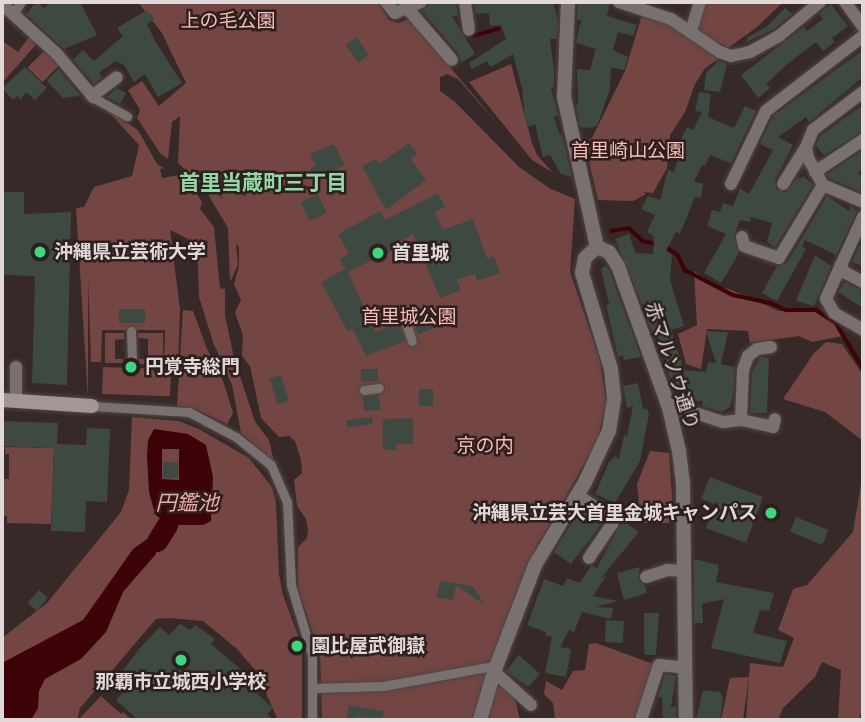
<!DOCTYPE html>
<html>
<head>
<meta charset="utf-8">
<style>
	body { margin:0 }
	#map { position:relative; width:865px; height:722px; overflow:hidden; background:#372928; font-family:"Roboto Condensed","Noto Sans JP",sans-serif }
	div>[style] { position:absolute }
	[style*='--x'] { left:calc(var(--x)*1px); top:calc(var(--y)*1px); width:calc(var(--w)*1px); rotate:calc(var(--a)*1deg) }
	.green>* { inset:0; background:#734643; transform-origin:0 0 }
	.water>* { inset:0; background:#3d0307 }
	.stream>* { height:3.5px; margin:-1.75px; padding:0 1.75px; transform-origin:1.75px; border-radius:1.75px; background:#3d0307 }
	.river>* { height:21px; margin:-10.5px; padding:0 10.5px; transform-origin:10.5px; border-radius:10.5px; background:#3d0307 }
	.building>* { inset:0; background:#3e4a41; transform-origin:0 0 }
	.roads { filter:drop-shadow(0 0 2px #524544) drop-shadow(0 0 2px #524544) }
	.pedestrian>* { height:9px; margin:-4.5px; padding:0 4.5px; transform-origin:4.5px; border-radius:4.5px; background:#787170 }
	.minor>* { height:12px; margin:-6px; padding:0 6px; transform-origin:6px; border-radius:6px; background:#787170 }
	.tertiary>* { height:14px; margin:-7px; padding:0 7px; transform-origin:7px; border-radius:7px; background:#787170 }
	.secondary>* { height:14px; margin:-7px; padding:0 7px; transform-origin:7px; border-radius:7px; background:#a39796 }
	.dots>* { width:19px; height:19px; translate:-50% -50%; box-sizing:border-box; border:4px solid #2d1f1e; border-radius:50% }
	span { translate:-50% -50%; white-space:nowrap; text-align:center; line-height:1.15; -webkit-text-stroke:5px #2d1f1e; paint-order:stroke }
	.park-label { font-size:19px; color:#fabeb9 }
	.poi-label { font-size:19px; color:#e1d8d7; font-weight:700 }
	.left { translate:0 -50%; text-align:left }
	.right { translate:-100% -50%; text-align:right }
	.street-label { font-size:19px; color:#e1d8d7 }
	.neighbourhood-label { font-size:21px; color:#92d8a6; font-weight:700 }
	.water-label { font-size:21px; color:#f4a7a0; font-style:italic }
	.frame { position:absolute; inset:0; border:4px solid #e1d8d7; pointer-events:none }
</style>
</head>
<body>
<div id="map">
	<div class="green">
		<i style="clip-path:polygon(138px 2px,378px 2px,389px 20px,398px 23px,410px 19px,505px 133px,458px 79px,447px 74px,440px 77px,440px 91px,454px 101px,519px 167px,549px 188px,575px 199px,570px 272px,600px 360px,606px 403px,598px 439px,559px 509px,552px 511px,553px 519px,534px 551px,488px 670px,514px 695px,520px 720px,322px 720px,320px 654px,298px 589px,298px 547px,307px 538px,308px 530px,306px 519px,297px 506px,294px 480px,302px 473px,301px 460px,295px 441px,289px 436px,279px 437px,261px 418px,250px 366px,242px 356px,243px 336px,235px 312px,241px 300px,234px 284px,239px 266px,239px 248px,236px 243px,238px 265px,230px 282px,228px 228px,203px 186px,215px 188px,222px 199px,220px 189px,215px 187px,203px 185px,198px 173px,202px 185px,178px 163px,180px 116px,172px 122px,168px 159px,160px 153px,137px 118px,140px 110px,128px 90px,142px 81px,159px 106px,186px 83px,162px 33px)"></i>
		<i style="clip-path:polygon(706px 2px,783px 2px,757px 27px,728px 48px,705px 36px,720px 58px,705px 68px,695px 84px,685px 112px,670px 135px,667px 168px,653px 193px,643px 192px,646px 194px,633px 201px,598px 200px,584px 141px,592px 138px,625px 71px,642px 15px,696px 30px)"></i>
		<i style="clip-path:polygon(32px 33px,39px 41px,2px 83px,2px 45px,4px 42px,18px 52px)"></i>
		<i style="left:46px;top:49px;width:21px;height:26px;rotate:45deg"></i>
		<i style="clip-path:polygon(511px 64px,532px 143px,537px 155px,552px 172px,532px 160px,469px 82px)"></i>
		<i style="clip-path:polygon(107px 110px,138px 130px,157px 164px,164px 168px,160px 169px,162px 178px,179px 175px,189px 182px,202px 202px,200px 209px,214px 227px,220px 288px,225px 289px,225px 315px,234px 358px,255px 422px,269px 440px,274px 462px,241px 433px,232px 385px,213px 342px,199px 297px,198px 265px,192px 241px,170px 230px,180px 309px,178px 365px,164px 364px,165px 330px,102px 330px,101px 362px,91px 362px,88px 279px,88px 398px,76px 208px,84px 207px,94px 187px,132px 176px,139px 145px)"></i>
		<i style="clip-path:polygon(694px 271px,713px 286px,729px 289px,779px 311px,807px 309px,830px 317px,843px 336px,812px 342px,799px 336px,750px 343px,748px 331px,707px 329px,701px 369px,686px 364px,678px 334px,697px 325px)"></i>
		<i style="clip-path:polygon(183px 310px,193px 311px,207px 349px,223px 381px,233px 413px,227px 424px,193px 408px,177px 406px)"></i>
		<i style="clip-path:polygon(105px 333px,124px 333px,124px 339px,115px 340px,115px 359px,123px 359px,123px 363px,105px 363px)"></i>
		<i style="clip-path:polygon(138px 333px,163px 333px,163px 364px,138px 364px,138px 359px,148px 359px,148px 339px,138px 338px)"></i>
		<i style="clip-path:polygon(826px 342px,842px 344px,863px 375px,863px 441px,825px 412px,783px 399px,814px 353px)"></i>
		<i style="left:103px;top:367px;width:68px;height:27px;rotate:2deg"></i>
		<i style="clip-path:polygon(132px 417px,179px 421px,199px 429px,249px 458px,272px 487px,276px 502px,279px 574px,283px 595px,302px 646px,302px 720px,278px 720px,256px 671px,237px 649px,203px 621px,169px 618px,156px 619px,80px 708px,77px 720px,2px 720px,2px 638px,47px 603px,121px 512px,129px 490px)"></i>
		<i style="clip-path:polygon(5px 447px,54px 448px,51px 524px,7px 523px,7px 516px,2px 516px,2px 479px,9px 479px,9px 454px,5px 454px)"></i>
		<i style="clip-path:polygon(650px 451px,669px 453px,674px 523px,641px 523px,637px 484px)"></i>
		<i style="clip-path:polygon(863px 472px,863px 708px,858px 720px,838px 720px,841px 670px,822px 662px,815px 677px,783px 708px,778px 720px,746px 720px,750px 663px,783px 667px,794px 638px,778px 630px,793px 589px,807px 585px,853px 532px)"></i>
		<i style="clip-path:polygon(596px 643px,656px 665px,639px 720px,555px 720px,553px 703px,544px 694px,546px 681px,562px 690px,573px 671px,585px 670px,589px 644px)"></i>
		<i style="clip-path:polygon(749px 677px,743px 720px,721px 720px,730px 678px)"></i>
		<i style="clip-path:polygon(101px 696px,121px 714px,123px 712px,132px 720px,78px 720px)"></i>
	</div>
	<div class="water">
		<i style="clip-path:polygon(evenodd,154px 429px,188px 434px,206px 445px,213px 477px,211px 521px,203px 525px,167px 525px,155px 514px,149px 492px,147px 456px,148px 440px,154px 429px,162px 449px,179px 449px,179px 480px,162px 479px,162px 449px)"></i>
		<i style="clip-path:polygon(150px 537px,157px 541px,156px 554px,123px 592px,106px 632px,81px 659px,45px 679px,39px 691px,38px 708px,31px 720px,2px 720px,2px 663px,83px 620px,133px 549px)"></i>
	</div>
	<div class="stream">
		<i style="--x:472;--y:32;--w:4;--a:76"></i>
		<i style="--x:473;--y:36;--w:26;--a:-16"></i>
		<i style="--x:611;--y:231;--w:18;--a:-9"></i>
		<i style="--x:629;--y:228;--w:19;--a:43"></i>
		<i style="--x:643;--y:241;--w:13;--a:13"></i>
		<i style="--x:666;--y:247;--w:14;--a:34"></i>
		<i style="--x:678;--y:255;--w:17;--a:65"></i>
		<i style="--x:685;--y:270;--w:54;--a:27.5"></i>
		<i style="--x:733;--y:295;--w:39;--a:12"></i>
		<i style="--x:771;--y:303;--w:17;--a:25"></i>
		<i style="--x:786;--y:310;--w:30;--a:0"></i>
		<i style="--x:816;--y:310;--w:24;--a:33"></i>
		<i style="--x:836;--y:323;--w:52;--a:59"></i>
	</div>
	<div class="river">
		<i style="--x:157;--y:541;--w:19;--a:-58"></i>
	</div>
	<div class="building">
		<i style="clip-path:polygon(36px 2px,45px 8px,49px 2px,80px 2px,97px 35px,64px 49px,26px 14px)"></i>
		<i style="clip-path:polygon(431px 2px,456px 2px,458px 16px,452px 16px,475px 54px,461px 63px,459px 54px,422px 11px)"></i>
		<i style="clip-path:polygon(474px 2px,553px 2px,558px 22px,557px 39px,550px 39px,554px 70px,554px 87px,551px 88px,558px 116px,554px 117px,560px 135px,562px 135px,572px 177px,561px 174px,550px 155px,543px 157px,535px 124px,529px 127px,525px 118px,522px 88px,513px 54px,491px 67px,487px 61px,472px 69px,469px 63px,506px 39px,501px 25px,490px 26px,489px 13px,476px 14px)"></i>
		<i style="clip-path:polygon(578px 2px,610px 2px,607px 16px,637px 25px,633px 36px,618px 32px,613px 50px,628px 57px,624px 70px,611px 67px,610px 89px,597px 126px,588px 128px,580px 127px,576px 105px,578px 104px,577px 69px,590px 70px,596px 49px,576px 43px,581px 20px,577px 20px)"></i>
		<i style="clip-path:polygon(831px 4px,848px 26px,832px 38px,835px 42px,823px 51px,816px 42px,786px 65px,766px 84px,770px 88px,758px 98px,741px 75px,804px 27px,807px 31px,823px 19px,819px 14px)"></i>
		<i style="clip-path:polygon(785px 8px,792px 14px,774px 29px,746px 42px,748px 37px,767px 26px)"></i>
		<i style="clip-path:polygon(147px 10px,155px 19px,147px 24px,155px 41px,182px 83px,158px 97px,145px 74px,134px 82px,124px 65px,115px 61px,99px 73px,102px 77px,94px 84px,73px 60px,83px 50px,94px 61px,123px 36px,117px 28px)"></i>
		<i style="left:356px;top:37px;width:22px;height:13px;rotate:54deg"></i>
		<i style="clip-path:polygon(863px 50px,863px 77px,809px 122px,806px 117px,778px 137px,793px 145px,775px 180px,776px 189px,786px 192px,798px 177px,800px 179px,803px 176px,813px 185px,775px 247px,767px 242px,772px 223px,751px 217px,750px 222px,740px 220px,734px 235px,739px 253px,721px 283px,704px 273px,726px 234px,707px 226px,712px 210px,720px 212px,723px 203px,733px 206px,740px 188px,749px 194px,773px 150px,760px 144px,772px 118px,776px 120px,773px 116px)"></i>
		<i style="clip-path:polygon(718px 61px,727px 64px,720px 92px,704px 90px,706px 73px)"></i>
		<i style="clip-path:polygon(25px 67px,47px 88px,35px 100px,26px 92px,21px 100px,17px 96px,13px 100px,2px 88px)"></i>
		<i style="clip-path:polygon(58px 69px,80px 95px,79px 96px,63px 98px,47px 81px)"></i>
		<i style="clip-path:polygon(117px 88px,126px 93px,120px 104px,107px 97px)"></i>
		<i style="clip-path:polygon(699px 92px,711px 94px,708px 117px,734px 128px,745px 106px,756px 111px,731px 163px,710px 155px,705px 166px,702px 165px,694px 182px,703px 184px,701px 198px,695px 197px,680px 234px,676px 232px,666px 251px,672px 255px,670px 280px,684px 326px,671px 330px,684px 370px,706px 372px,708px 362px,716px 363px,706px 331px,728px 332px,721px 364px,735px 367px,733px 396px,730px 407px,722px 412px,702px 406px,703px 401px,689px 402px,687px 387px,673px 390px,664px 356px,648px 322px,647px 305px,643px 306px,615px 239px,629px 234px,636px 255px,637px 253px,653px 254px,654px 236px,647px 232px,655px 215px,641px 209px,648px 196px,660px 200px,668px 170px,674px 172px,681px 150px,677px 148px,687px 127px,693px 130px,702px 112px,695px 111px)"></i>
		<i style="clip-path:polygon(863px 105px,863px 131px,824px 155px,816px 146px,820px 136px)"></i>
		<i style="clip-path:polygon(409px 143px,417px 154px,411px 159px,426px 180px,386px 210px,362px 166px,376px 159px,379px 164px)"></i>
		<i style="clip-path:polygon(334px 144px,345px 165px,315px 180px,310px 169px,316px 166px,310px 154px)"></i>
		<i style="clip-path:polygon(863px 150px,863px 169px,858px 173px,863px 178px,863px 193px,829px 178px,827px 174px)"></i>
		<i style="clip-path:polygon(2px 192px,24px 192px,24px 214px,71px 212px,67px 385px,32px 383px,35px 276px,2px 275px)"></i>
		<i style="clip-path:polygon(438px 193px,445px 207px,435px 212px,443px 230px,473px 219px,487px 258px,494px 256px,500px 273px,477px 281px,475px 274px,457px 280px,461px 290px,440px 298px,413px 234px,392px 246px,395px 249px,348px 272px,375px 332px,399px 323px,405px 341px,366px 356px,353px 329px,348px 332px,321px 282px,345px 269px,339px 259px,349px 254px,338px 234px,380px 211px,385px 220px)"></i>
		<i style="left:318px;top:194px;width:21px;height:19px;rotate:65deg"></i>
		<i style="clip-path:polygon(827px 196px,849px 211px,851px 206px,857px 211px,836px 255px,805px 240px,802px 246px,806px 249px,777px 301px,762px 293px,777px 266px,787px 263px)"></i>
		<i style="clip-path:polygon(860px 245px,863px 247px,863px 267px,852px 262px)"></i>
		<i style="clip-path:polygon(815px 255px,831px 266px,814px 306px,796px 301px)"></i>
		<i style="clip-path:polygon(606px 266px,609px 270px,641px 357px,624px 360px,623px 356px,618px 357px,606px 305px,609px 304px,601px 268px)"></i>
		<i style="clip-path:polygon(845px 282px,863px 291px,863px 308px,838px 292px)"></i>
		<i style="left:447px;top:305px;width:18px;height:37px;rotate:71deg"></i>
		<i style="left:119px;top:309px;width:26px;height:14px"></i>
		<i style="clip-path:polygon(760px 357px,769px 358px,767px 413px,750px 413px,752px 372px)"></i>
		<i style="left:378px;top:369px;width:12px;height:17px;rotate:90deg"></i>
		<i style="left:281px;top:375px;width:27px;height:12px;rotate:73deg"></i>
		<i style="clip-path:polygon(638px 383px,643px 409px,647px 409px,649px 414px,640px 461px,615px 503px,595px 494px,609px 462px,615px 456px,619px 459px,624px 435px,627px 436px,633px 406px,627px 408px,623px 386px)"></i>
		<i style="left:419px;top:389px;width:14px;height:17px"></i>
		<i style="left:379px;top:395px;width:15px;height:16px;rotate:86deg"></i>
		<i style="left:372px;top:417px;width:7px;height:26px;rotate:82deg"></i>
		<i style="clip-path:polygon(413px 418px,413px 444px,396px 444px,396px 450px,383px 450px,383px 419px)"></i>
		<i style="clip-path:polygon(2px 421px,58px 423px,57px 444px,86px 445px,87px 428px,110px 429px,107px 502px,86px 501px,85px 532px,51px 531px,54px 448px,2px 446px)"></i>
		<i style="left:163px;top:462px;width:15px;height:16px"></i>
		<i style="clip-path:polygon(710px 477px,763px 497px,746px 543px,706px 528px,715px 504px,701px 499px)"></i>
		<i style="clip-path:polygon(581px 508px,602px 523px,571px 564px,554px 552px)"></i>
		<i style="left:796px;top:517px;width:35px;height:16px;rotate:22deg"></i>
		<i style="clip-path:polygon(622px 520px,639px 532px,601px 578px,606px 576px,593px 596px,618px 601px,595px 607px,613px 608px,611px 619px,582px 612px,574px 632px,569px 630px,560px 647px,571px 649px,566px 677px,545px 673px,552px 637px,545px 635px,546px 632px,527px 625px,544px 579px,563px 586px,567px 578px,580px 583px,591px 566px,597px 568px)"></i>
		<i style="clip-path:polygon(694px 559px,719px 565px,716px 582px,774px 593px,769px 611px,760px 610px,753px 633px,787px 641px,780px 663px,711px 648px,724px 599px,702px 604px,703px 623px,694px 623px)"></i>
		<i style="clip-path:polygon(640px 567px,638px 579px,645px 586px,647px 593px,624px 600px,617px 573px)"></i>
		<i style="clip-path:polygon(440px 581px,473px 586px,484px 604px,456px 586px,453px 600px,436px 597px)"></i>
		<i style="left:39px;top:590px;width:12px;height:17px;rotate:42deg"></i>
		<i style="clip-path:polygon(644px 613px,659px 613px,656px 655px,645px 655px,644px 651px)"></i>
		<i style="left:606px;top:620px;width:18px;height:22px;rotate:3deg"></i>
		<i style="clip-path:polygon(180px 624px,190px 630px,195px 625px,215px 639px,211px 644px,259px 685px,254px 691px,273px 708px,267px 714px,273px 720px,138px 720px,116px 700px,131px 683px,120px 675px,139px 649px,160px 627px,169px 635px)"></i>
		<i style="clip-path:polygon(519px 655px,540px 674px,528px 687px,506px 671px)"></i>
		<i style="clip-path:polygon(665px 674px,676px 676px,671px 707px,676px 707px,676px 720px,663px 720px,662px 698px,658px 697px)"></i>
		<i style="clip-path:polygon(703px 690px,720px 692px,723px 698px,720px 720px,696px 720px)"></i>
		<i style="clip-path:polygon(349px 705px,384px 711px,382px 720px,358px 716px,357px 720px,346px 720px)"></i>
	</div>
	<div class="roads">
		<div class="pedestrian">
			<i style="--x:13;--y:13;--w:14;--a:-54"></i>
			<i style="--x:94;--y:98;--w:38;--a:29"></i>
			<i style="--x:405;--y:320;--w:22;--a:72"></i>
			<i style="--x:131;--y:331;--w:27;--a:88"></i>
			<i style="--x:364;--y:390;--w:15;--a:-8"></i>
			<i style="--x:92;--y:406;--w:97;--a:3.5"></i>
			<i style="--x:189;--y:412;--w:53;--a:28"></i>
			<i style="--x:236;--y:437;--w:45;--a:38.7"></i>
			<i style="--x:271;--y:465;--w:40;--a:66.6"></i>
			<i style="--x:287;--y:502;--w:83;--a:87.2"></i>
			<i style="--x:291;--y:585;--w:73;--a:73.3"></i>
			<i style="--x:312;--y:655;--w:65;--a:90"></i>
			<i style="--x:313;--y:688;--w:70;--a:-1.6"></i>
			<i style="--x:383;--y:686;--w:107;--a:-10.3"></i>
		</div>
		<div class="minor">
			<i style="--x:386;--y:2;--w:14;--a:51"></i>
			<i style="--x:395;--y:13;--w:28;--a:-23"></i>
			<i style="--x:465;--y:2;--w:28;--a:82"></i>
			<i style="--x:619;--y:2;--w:55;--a:18.1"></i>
			<i style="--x:671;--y:19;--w:59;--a:34"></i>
			<i style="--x:720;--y:52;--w:12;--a:20"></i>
			<i style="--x:731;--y:56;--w:19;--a:-12"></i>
			<i style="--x:750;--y:52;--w:33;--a:-29"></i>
			<i style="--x:779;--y:36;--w:53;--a:-39.7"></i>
			<i style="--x:845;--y:2;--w:31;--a:54"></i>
			<i style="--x:2;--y:4;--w:74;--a:42.3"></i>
			<i style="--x:57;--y:54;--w:57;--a:49.9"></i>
			<i style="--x:408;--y:9;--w:67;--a:49.2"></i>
			<i style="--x:691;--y:31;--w:30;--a:-73"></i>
			<i style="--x:863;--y:92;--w:63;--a:142.8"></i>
			<i style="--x:813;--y:130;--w:18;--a:112"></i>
			<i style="--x:806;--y:147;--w:11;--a:80"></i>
			<i style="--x:808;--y:158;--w:31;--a:61"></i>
			<i style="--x:823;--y:185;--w:43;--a:23"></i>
			<i style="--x:92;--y:96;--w:31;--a:-37"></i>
			<i style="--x:815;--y:172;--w:58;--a:-33.7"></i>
			<i style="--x:731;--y:184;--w:81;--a:-64.4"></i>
			<i style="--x:766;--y:111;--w:123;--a:-37.7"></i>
			<i style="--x:783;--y:184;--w:44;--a:-58.1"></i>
			<i style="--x:863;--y:217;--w:53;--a:114.6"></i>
			<i style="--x:841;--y:265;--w:8;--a:67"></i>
			<i style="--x:844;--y:272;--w:21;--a:28"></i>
			<i style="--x:742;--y:237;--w:9;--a:77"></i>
			<i style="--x:744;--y:246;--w:37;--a:19"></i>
			<i style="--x:779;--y:258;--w:85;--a:-58.9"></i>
			<i style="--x:841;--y:265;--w:37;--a:114"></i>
			<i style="--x:826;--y:299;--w:16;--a:60"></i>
			<i style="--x:834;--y:313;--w:34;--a:30"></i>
			<i style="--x:16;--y:401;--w:34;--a:-90"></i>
			<i style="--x:669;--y:408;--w:7;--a:-8"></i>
			<i style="--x:676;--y:407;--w:49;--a:17.7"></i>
			<i style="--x:723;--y:422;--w:18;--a:-6"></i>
			<i style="--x:741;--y:420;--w:50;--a:-87.7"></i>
			<i style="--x:743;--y:370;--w:15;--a:-70"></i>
			<i style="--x:748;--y:356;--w:11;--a:-38"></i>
			<i style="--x:757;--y:349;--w:14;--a:-8"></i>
			<i style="--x:741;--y:420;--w:33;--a:12"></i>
			<i style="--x:773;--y:427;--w:8;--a:-76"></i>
			<i style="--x:577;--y:495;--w:38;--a:33"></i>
			<i style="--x:609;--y:516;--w:9;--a:69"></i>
			<i style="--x:612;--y:524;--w:41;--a:124.1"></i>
			<i style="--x:646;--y:577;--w:22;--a:-18"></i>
			<i style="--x:667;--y:570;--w:17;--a:3"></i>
			<i style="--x:499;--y:676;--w:43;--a:42.2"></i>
			<i style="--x:641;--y:720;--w:58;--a:-71.9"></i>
			<i style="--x:659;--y:665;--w:27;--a:6"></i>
		</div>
		<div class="tertiary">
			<i style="--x:568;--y:2;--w:95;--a:92.4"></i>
			<i style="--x:564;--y:97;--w:154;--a:77.6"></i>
			<i style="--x:597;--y:247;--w:13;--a:23"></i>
			<i style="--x:609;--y:252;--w:17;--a:57"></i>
			<i style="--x:618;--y:266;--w:151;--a:70.2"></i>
			<i style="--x:669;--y:408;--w:44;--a:76.9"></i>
			<i style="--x:679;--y:451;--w:33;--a:83"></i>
			<i style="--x:683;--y:484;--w:236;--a:89.3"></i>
			<i style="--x:480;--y:720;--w:50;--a:-73.7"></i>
			<i style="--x:494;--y:672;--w:115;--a:-69"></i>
			<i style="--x:535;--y:565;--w:97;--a:-58.9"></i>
			<i style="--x:585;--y:482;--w:56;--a:-64.8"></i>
			<i style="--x:609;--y:431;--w:33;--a:-81"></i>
			<i style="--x:614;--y:398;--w:29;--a:-96"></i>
			<i style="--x:611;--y:369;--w:100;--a:-106.8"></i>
			<i style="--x:582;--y:273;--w:15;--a:-79"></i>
			<i style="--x:585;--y:258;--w:16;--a:-43"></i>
		</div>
		<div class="secondary">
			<i style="--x:2;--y:400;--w:90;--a:3.8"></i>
		</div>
	</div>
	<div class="dots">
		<i style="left:40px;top:252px;background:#3ed77d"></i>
		<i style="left:378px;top:253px;background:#3ed77d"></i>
		<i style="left:131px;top:367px;background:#3ed77d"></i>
		<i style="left:771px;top:513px;background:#3ed77d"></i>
		<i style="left:297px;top:646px;background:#3ed77d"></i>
		<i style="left:181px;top:660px;background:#3ed77d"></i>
	</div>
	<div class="park-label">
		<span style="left:228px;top:21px">上の毛公園</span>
		<span style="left:628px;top:151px">首里崎山公園</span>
		<span style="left:409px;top:317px">首里城公園</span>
		<span style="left:485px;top:446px">京の内</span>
	</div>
	<div class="poi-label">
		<span class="left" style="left:54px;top:252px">沖縄県立芸術大学</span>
		<span class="left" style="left:392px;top:253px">首里城</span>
		<span class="left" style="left:145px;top:367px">円覚寺総門</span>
		<span class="right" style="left:757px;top:513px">沖縄県立芸大首里金城キャンパス</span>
		<span class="left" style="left:311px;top:646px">園比屋武御嶽</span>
		<span style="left:181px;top:682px">那覇市立城西小学校</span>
	</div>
	<div class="street-label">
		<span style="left:672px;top:366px;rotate:72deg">赤マルソウ通り</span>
	</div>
	<div class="neighbourhood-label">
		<span style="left:263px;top:183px">首里当蔵町三丁目</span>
	</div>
	<div class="water-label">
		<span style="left:187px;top:503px">円鑑池</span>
	</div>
	<div class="frame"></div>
</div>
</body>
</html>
